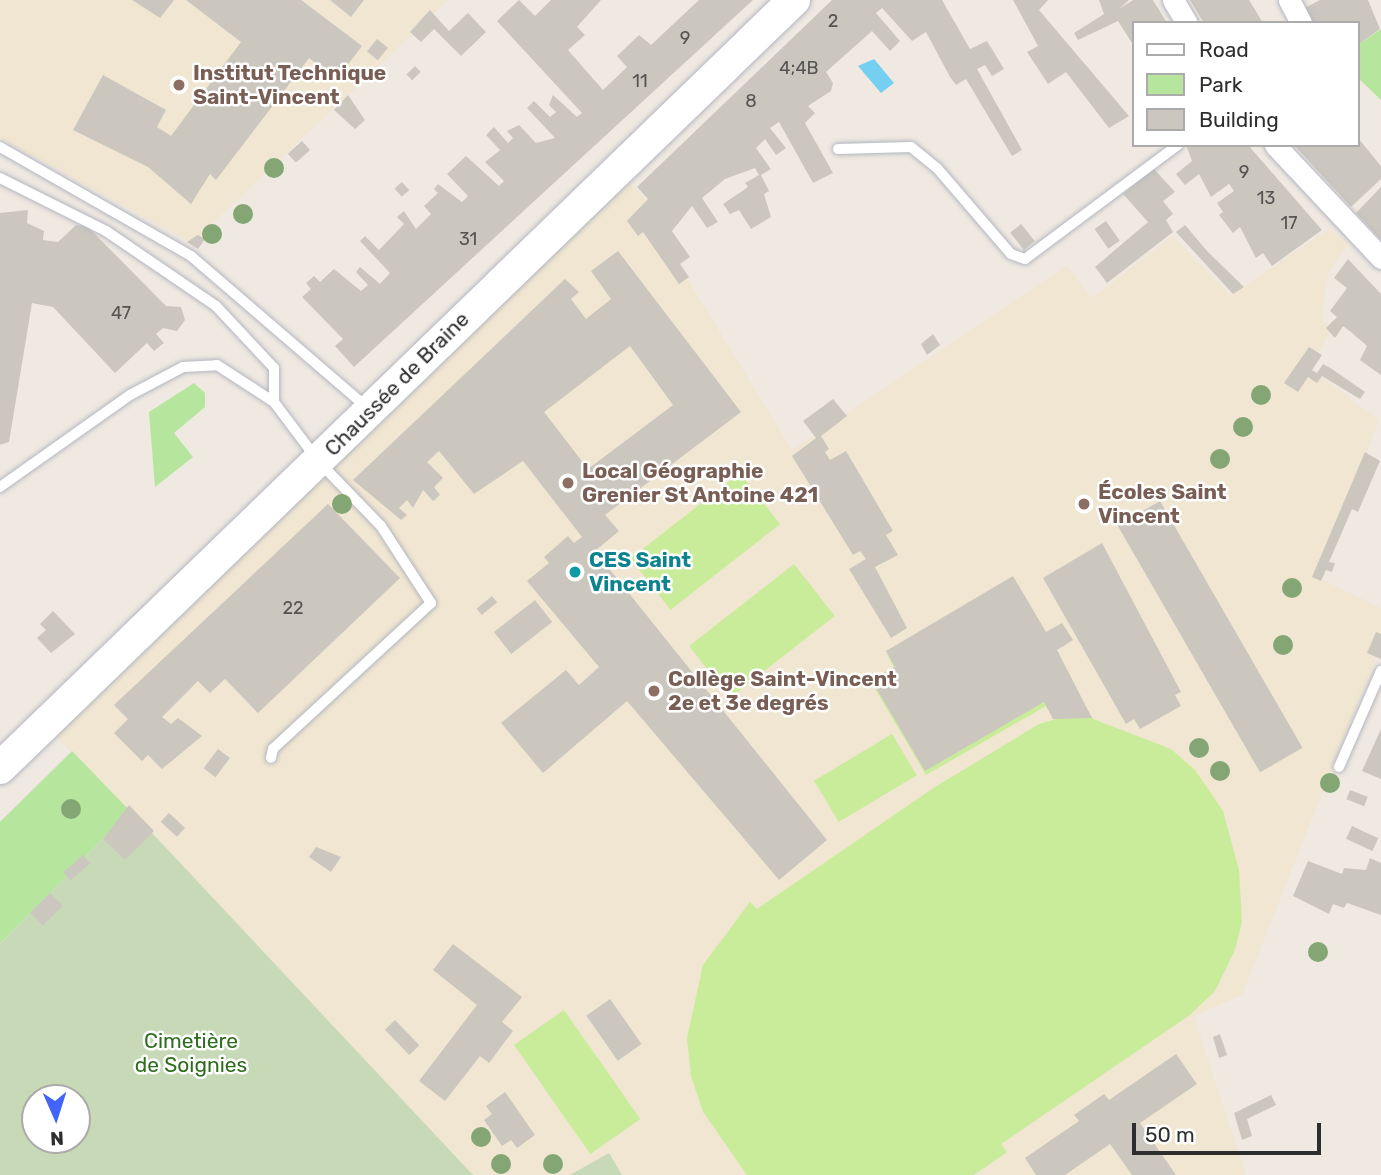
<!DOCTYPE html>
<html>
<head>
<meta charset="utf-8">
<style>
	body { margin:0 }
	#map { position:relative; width:1381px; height:1175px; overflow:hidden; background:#efe9e1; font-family:Rubik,sans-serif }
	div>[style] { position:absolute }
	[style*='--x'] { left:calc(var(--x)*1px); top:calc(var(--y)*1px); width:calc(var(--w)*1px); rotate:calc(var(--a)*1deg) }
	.education>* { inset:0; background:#f0e6d1 }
	.green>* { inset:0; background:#b6e59e }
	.cemetery>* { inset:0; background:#c8d9b8 }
	.pitch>* { inset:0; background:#c9ec9a; transform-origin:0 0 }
	.water>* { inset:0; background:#75cff0 }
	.building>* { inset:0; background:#cbc7bf; transform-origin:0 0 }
	.roads { filter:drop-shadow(0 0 2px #b4b7c1) drop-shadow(0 0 2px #b4b7c1) }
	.lane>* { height:10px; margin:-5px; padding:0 5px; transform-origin:5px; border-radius:5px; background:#fff }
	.street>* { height:21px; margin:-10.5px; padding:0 10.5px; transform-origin:10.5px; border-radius:10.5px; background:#fff }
	.secondary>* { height:32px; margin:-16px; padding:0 16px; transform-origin:16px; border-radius:16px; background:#fff }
	.trees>* { width:20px; height:20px; margin:-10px; border-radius:50%; background:#84a574 }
	.dots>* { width:19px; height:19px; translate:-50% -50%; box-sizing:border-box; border:4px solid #fff; border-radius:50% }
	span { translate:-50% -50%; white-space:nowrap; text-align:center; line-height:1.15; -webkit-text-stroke:5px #fff; paint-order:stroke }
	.number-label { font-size:18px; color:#555452 }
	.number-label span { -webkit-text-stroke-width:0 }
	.education-label { font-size:21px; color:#785e54; font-weight:700 }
	.left { translate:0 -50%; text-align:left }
	.street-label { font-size:21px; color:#2e2e2e }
	.culture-label { font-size:21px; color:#0d838f; font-weight:700 }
	.park-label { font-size:21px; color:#2c6e1b }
	.legend { position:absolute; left:1132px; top:21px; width:228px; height:126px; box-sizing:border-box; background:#fff; border:2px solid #ababab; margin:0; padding:9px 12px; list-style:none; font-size:21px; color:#2e2e2e }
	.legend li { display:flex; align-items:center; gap:14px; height:35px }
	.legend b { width:35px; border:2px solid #ababab }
	.north { position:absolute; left:21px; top:1084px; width:70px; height:70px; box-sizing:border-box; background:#fff; border:2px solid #ababab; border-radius:50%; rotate:177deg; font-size:19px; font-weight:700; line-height:28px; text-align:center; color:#2e2e2e }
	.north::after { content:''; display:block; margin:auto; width:24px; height:32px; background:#4264fb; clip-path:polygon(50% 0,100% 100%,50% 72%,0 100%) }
	.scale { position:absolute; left:1132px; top:1123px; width:189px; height:32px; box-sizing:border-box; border:4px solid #2e2e2e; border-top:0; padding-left:9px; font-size:21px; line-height:24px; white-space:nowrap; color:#2e2e2e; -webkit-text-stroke:5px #fff; paint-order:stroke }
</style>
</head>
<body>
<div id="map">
	<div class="education">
		<i style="clip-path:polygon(0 0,448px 0,192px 243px,0 138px)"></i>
		<i style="clip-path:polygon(625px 177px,648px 202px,662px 237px,792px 450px,1067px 266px,1092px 298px,1173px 236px,1230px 296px,1329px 229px,1348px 244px,1328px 273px,1321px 317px,1331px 330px,1310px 369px,1379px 420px,1317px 577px,1381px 608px,1381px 645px,1242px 995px,1194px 1016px,1246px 1175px,622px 1175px,609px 1153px,570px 1175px,473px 1175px,54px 734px)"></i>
	</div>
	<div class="green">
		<i style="clip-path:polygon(1381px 29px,1381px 100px,1358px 78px,1358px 45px)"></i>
		<i style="clip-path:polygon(194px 383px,205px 393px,205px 407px,174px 433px,193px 457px,155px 487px,149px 412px)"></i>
		<i style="clip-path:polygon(72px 751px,130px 811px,0 944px,0 822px)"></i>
	</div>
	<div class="cemetery">
		<i style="clip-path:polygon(evenodd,130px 811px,153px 834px,473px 1175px,0 1175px,0 944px,130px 811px,35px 1098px,77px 1098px,77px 1140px,35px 1140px,35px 1098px)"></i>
		<i style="clip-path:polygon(609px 1153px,622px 1175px,570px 1175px)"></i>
	</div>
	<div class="pitch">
		<i style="left:740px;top:473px;width:65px;height:139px;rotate:52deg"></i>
		<i style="left:794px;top:564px;width:66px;height:133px;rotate:52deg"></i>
		<i style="clip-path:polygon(1012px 579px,1093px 719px,1171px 749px,1195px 770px,1223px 811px,1239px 870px,1242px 922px,1235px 950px,1215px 991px,1190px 1015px,1001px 1144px,1007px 1152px,974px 1175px,747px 1175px,703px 1112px,691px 1076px,687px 1038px,703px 965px,750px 902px,757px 909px,935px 787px,1039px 724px,1056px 719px,1046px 706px,926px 775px,871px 682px,894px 667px,887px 654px)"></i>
		<i style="left:892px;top:734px;width:48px;height:91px;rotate:59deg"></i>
		<i style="left:564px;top:1010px;width:133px;height:61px;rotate:55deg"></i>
	</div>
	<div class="water">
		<i style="clip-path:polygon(874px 59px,894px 83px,881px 93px,858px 66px)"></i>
	</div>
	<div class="building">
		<i style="clip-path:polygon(132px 0,174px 0,160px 18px)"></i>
		<i style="clip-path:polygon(186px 0,301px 0,362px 46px,337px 79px,309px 58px,216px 180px,210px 174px,191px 204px,148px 167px,73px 130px,103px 75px,166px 110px,157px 127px,171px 136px,241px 42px)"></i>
		<i style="clip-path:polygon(330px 0,364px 0,351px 17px)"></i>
		<i style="clip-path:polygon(519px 0,535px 16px,551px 0,601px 0,577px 27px,585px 35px,568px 50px,603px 90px,627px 67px,617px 56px,639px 35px,651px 45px,699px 0,753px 0,354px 367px,335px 346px,343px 339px,302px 297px,311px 289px,306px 283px,314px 276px,320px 282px,334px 269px,361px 291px,368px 285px,356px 272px,360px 267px,380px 284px,390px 273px,360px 241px,365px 236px,379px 250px,404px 224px,397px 217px,404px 211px,416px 229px,431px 214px,424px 206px,438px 193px,434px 189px,438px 184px,462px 202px,468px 196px,447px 174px,466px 156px,499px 186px,504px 181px,485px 162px,500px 150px,486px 135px,494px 127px,508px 143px,513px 138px,507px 131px,519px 125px,536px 143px,555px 138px,527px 108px,534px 101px,550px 117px,556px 112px,549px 105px,553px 95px,577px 117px,582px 113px,497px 21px)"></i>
		<i style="clip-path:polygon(832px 0,942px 0,970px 49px,987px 41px,1004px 69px,992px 76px,985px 65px,977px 69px,1022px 150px,1012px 156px,966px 79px,956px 85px,950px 77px,926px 32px,912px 41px,882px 8px,876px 13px,900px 41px,890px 51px,872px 31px,826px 72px,833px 83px,831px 91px,808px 106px,815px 113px,805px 123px,833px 173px,813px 183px,779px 122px,770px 128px,786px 148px,776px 155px,765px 139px,756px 148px,771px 169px,761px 175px,769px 191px,764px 194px,771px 217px,751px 229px,739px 210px,730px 214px,723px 204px,748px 187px,745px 183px,759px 175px,755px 168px,725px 179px,702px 198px,718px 222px,707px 228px,692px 206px,672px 231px,690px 257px,680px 264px,689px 277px,679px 284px,643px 232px,638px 236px,627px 221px,648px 199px,637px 187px)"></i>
		<i style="clip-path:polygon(1013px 0,1048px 0,1039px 10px,1129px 116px,1109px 128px,1066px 72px,1048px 84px,1027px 52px,1038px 46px)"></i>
		<i style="clip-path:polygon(1099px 0,1129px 0,1119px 9px,1133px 0,1153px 0,1167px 23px,1134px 23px,1134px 46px,1118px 21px,1078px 40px,1074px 33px,1104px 14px)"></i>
		<i style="clip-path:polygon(1190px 0,1249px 0,1263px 23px,1204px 23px)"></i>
		<i style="clip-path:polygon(1320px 0,1368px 0,1380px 29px,1358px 45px,1358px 23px,1309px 23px,1303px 9px)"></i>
		<i style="clip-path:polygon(430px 10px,449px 31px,468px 13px,486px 32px,461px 56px,434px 29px,421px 42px,410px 32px)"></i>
		<i style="left:377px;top:39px;width:14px;height:16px;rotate:39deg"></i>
		<i style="left:415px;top:66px;width:8px;height:12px;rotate:45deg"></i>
		<i style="clip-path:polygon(348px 95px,365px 120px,355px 129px,334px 110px)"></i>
		<i style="clip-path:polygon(1358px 138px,1381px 166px,1381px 179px,1351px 207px,1294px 145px,1358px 145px)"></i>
		<i style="left:302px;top:141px;width:12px;height:19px;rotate:48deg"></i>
		<i style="clip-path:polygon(1186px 145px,1248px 145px,1322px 230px,1272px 266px,1263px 253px,1256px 258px,1240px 227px,1233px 233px,1219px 215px,1223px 212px,1217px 203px,1234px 191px,1229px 184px,1211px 197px,1199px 174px,1185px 185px,1176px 174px,1192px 161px)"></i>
		<i style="clip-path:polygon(1154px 169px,1175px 192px,1163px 201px,1173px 214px,1166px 220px,1173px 232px,1107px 283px,1095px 267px,1148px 222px,1123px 194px)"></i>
		<i style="left:402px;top:182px;width:11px;height:10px;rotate:49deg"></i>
		<i style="clip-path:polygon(1381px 187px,1381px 240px,1356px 213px)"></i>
		<i style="clip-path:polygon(28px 210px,27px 223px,44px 231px,43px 240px,58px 242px,76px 225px,88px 227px,166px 306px,181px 307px,185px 320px,177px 331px,163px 328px,156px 334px,164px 343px,154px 351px,147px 343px,115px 373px,53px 307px,32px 303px,9px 442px,0 445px,0 213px)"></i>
		<i style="left:1106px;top:221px;width:24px;height:14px;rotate:55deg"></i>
		<i style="left:1021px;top:224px;width:22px;height:14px;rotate:51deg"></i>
		<i style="clip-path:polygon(1185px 225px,1208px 252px,1244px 287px,1233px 294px,1176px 232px)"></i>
		<i style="clip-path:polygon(198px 235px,205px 239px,198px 249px,187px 242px)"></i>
		<i style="clip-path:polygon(evenodd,618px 251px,741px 412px,605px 515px,619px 531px,595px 551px,827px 840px,779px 880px,627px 701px,543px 773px,501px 723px,566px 670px,579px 685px,599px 667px,527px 581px,549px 563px,544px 557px,568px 536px,574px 543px,582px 537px,523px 461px,474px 494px,439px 451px,427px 462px,443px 478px,434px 487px,440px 495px,433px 501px,423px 490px,413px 508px,407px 500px,399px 508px,407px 515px,401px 520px,353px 480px,565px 279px,579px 292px,571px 299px,586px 319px,611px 299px,591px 271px,618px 251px,630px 346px,673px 405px,588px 469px,544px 412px,630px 346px)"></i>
		<i style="clip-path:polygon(1348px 259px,1381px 294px,1381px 375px,1360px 360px,1367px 346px,1351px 332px,1343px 326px,1335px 338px,1326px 328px,1337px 317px,1330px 311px,1347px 288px,1334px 278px)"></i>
		<i style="clip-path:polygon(933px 334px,940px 345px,927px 355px,921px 344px)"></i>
		<i style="clip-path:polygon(1309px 347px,1322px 355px,1312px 370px,1317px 373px,1323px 364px,1332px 369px,1365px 392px,1360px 399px,1322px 376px,1317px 383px,1308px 377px,1298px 392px,1284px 383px)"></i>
		<i style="clip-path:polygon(833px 399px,847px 416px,821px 436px,829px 449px,825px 452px,830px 460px,846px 451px,893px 531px,886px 535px,898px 555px,875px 567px,907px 628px,891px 638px,849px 569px,866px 559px,860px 551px,853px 555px,792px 456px,816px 438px,803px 421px)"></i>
		<i style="clip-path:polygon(1365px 452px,1380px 461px,1358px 512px,1352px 509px,1329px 562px,1335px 563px,1332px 572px,1326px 570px,1321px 581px,1312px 577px)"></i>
		<i style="left:1160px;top:501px;width:285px;height:49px;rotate:60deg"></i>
		<i style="clip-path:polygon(328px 504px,400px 578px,258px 713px,225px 679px,210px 693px,198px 681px,162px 717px,171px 724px,178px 718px,202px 736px,162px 769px,148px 755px,142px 761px,114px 733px,128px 719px,114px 705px)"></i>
		<i style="clip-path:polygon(1102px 543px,1181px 692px,1175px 695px,1181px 706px,1140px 729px,1134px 719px,1126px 724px,1043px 578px)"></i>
		<i style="clip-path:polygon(1013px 576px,1046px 632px,1062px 623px,1073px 640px,1057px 650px,1092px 718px,1053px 719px,1044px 702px,925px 771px,872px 681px,895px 667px,886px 651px)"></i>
		<i style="left:492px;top:596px;width:8px;height:20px;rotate:50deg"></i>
		<i style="left:535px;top:600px;width:28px;height:52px;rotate:52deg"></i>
		<i style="clip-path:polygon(53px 611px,75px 634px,51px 653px,37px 638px,46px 630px,40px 624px)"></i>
		<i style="clip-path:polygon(1376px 632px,1381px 634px,1381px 659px,1367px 653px)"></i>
		<i style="clip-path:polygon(1381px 729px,1381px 779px,1362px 771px)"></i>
		<i style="left:218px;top:749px;width:15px;height:24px;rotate:37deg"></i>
		<i style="left:1350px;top:790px;width:19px;height:10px;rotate:21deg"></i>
		<i style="clip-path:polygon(129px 805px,154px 831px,125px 860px,103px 839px)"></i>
		<i style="left:169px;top:813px;width:22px;height:12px;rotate:43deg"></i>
		<i style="left:1352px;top:826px;width:29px;height:14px;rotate:25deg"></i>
		<i style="clip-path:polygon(316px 847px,341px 857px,331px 872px,309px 857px)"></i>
		<i style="left:83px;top:855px;width:11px;height:26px;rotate:49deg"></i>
		<i style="clip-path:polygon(1370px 858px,1381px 863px,1381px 915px,1347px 903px,1344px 908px,1333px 904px,1329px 914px,1293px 896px,1308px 861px,1342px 874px,1344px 868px,1366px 870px)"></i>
		<i style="left:50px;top:893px;width:18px;height:28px;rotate:45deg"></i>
		<i style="clip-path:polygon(453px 944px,522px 997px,502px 1022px,513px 1031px,489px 1063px,480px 1056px,445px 1101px,419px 1081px,477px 1005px,433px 970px)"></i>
		<i style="left:610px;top:999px;width:55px;height:29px;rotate:55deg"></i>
		<i style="left:395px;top:1020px;width:35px;height:14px;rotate:46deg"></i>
		<i style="clip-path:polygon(1220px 1034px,1227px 1055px,1219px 1058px,1213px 1037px)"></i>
		<i style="clip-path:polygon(1176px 1054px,1197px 1084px,1140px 1123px,1176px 1175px,1132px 1175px,1110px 1144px,1065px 1175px,1036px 1175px,1025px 1158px,1079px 1121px,1074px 1115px,1104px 1094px,1109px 1100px)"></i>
		<i style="clip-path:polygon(505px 1092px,535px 1135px,517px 1148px,511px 1140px,502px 1146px,484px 1120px,492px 1114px,486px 1106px)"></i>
		<i style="clip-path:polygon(1271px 1095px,1276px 1105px,1247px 1119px,1252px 1136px,1242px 1140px,1234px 1113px)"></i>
	</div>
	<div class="roads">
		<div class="lane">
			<i style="--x:0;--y:147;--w:220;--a:29.7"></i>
			<i style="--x:191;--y:256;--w:233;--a:40.7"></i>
			<i style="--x:838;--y:149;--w:73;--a:-1.6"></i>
			<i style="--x:911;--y:147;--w:33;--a:39"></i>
			<i style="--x:937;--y:168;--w:113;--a:49.3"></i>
			<i style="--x:1011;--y:254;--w:15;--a:20"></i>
			<i style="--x:1025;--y:259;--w:191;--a:-36.7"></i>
			<i style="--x:0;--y:178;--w:119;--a:26.6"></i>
			<i style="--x:106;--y:231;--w:133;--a:34.3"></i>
			<i style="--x:216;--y:306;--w:85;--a:46.9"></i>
			<i style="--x:274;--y:368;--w:34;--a:90"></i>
			<i style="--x:0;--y:487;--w:159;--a:-35.3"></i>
			<i style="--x:130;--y:395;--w:60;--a:-27.8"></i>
			<i style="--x:183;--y:367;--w:34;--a:-3"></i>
			<i style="--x:217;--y:365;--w:68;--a:33"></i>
			<i style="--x:274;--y:402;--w:75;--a:53.1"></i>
			<i style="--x:319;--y:462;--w:89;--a:45.9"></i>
			<i style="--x:381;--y:526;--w:92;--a:57"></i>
			<i style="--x:431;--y:603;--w:215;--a:137.3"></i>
			<i style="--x:273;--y:749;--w:9;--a:103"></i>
			<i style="--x:1339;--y:767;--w:105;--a:-66.4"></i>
		</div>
		<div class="street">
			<i style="--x:1173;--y:0;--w:27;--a:59"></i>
			<i style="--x:1289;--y:0;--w:26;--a:62"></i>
			<i style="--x:1275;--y:145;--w:155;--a:46.8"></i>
		</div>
		<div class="secondary">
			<i style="--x:0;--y:768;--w:1105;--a:-44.05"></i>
		</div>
	</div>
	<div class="trees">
		<i style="left:274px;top:168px"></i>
		<i style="left:243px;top:214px"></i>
		<i style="left:212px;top:234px"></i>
		<i style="left:1261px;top:395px"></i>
		<i style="left:1243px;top:427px"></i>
		<i style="left:1220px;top:459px"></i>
		<i style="left:342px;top:504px"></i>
		<i style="left:1292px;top:588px"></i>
		<i style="left:1283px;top:645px"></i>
		<i style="left:1199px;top:748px"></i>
		<i style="left:1220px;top:771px"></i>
		<i style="left:1330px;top:783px"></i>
		<i style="left:71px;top:809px"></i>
		<i style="left:1318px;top:952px"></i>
		<i style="left:481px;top:1137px"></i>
		<i style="left:501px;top:1164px"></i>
		<i style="left:553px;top:1164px"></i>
	</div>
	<div class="dots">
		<i style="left:179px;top:85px;background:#8d6e63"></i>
		<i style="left:568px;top:483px;background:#8d6e63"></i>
		<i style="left:1084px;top:504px;background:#8d6e63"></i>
		<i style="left:575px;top:572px;background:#0f9aa8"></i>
		<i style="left:654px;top:691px;background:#8d6e63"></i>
	</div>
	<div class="number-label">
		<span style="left:833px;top:21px">2</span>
		<span style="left:685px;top:38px">9</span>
		<span style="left:799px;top:68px">4;4B</span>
		<span style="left:640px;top:81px">11</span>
		<span style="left:751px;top:101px">8</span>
		<span style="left:1244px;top:172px">9</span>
		<span style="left:1266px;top:198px">13</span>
		<span style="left:1289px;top:223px">17</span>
		<span style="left:468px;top:239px">31</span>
		<span style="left:121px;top:313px">47</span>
		<span style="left:293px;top:608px">22</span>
	</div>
	<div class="education-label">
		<span class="left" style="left:193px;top:85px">Institut Technique<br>Saint-Vincent</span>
		<span class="left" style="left:582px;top:483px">Local Géographie<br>Grenier St Antoine 421</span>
		<span class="left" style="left:1098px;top:504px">Écoles Saint<br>Vincent</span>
		<span class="left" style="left:668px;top:691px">Collège Saint-Vincent<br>2e et 3e degrés</span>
	</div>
	<div class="street-label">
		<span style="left:397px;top:384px;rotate:-45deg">Chaussée de Braine</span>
	</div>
	<div class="culture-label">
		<span class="left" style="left:589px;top:572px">CES Saint<br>Vincent</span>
	</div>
	<div class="park-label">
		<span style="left:191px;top:1053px">Cimetière<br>de Soignies</span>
	</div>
	<ul class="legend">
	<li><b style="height:9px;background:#fff"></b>Road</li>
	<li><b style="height:19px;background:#b6e59e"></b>Park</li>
	<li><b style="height:19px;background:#cbc7bf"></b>Building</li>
	</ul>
	<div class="north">N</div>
	<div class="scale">50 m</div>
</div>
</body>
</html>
